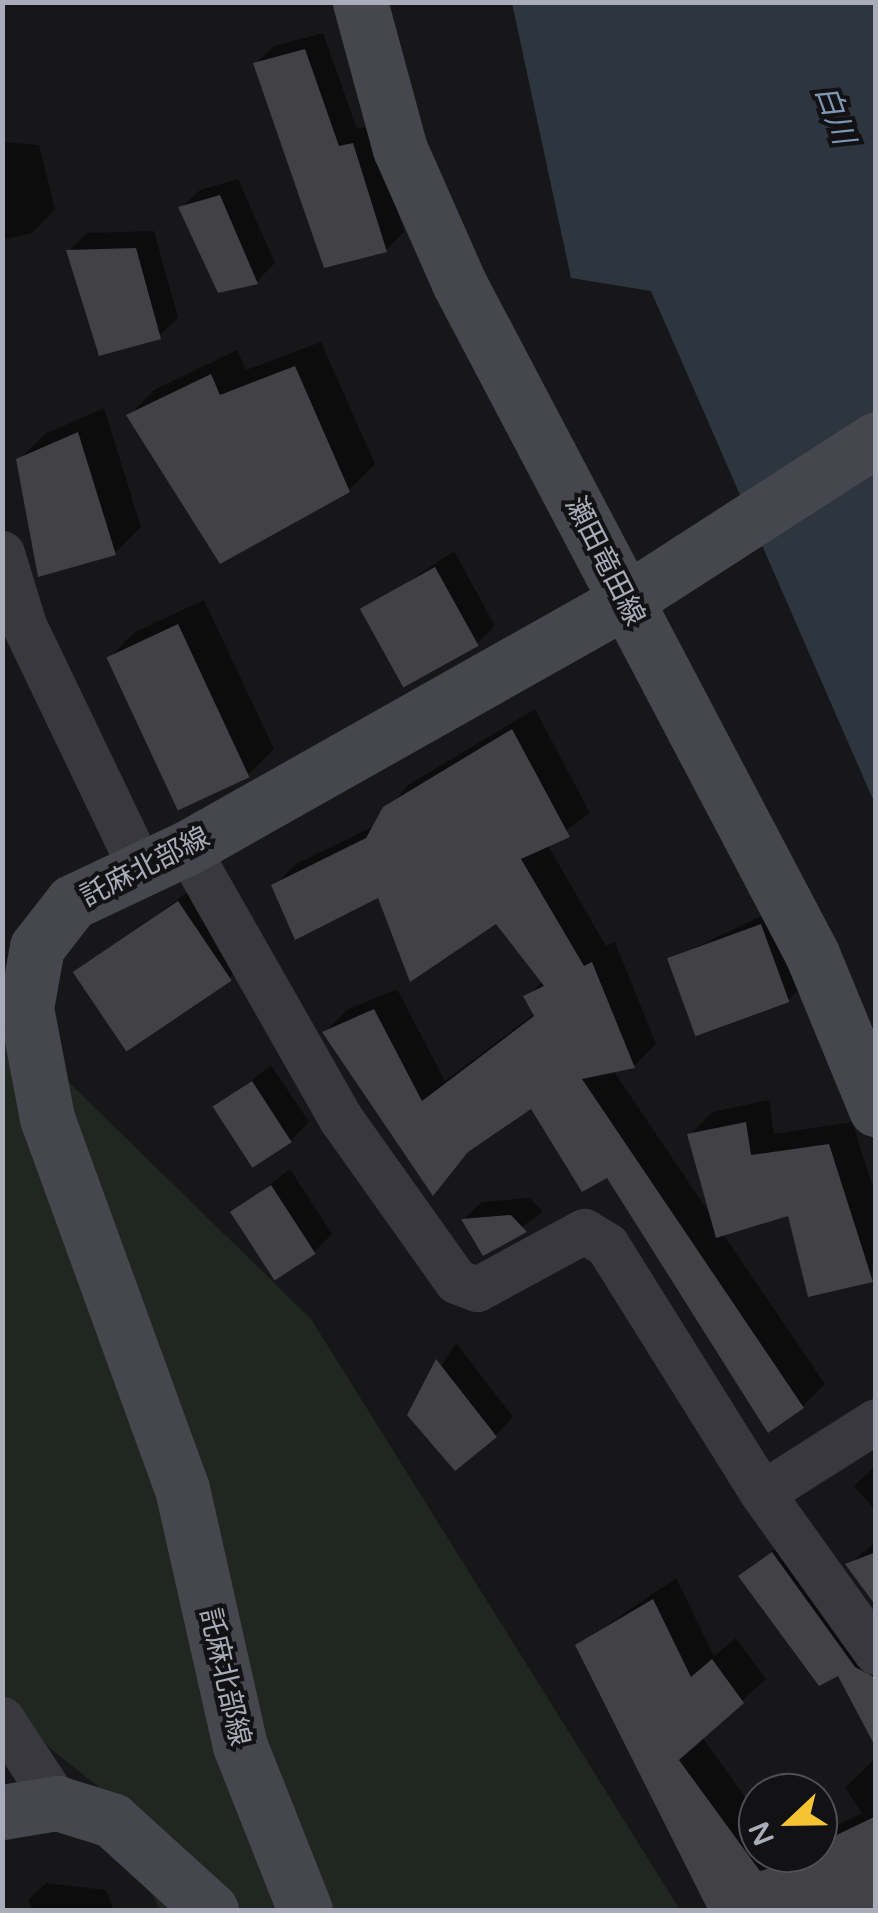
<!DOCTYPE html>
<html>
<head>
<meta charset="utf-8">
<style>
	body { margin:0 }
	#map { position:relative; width:878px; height:1913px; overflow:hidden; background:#171719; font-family:"Varela Round","Noto Sans JP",sans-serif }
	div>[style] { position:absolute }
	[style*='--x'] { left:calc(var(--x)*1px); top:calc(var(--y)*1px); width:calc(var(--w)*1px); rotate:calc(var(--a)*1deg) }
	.green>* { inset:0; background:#1f2720 }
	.water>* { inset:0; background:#2d353e }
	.shadow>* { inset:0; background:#0007 }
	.building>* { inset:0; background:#414146; transform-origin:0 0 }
	.minor>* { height:45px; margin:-22.5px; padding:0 22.5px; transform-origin:22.5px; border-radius:22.5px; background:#38383e }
	.secondary>* { height:55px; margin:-27.5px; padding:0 27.5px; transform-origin:27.5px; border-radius:27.5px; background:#46474e }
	span { translate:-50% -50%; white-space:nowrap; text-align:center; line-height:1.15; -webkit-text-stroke:8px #121214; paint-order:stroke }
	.street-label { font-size:28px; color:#a9acb9 }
	.water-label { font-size:30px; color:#7f97b5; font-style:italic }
	.frame { position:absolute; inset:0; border:5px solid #a9acb9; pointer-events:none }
	.north { position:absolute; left:738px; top:1773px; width:100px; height:100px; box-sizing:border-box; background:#121214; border:2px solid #4e5056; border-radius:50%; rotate:248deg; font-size:28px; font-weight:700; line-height:40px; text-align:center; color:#a9acb9 }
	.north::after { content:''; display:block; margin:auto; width:35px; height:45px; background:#f6c432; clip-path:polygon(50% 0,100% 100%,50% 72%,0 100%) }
</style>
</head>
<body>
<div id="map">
	<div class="green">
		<i style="clip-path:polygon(2px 1017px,311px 1319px,680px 1910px,160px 1910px,100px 1788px,3px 1711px)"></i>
	</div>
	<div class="water">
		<i style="clip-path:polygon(512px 3px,875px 3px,875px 804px,651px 291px,571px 278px)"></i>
	</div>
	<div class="shadow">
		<i style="clip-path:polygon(323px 33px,357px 129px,371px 126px,404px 232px,386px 250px,256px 64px,274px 46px)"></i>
		<i style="clip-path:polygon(2px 142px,39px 145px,55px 209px,32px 233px,2px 240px)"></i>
		<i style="clip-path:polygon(238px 179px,275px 263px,257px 281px,219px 291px,181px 208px,200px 190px)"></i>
		<i style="clip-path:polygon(154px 231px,178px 318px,159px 336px,69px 251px,87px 233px)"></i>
		<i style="clip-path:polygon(321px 342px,375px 464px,349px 490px,129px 416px,154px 390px,237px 350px,246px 370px)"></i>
		<i style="clip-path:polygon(104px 408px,141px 527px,115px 553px,19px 460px,45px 434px)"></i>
		<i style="clip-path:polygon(454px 551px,495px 626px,476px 644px,364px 612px)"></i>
		<i style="clip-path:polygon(204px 600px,274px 749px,249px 774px,109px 658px,135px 632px)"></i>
		<i style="clip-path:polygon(535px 709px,590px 813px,547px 844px,606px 946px,615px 942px,656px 1044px,634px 1066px,613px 1070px,712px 1217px,690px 1135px,712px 1112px,769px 1100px,774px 1134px,852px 1122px,876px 1196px,872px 1280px,790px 1212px,723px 1234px,825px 1384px,803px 1406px,608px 1175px,532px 1106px,477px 1142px,434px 1192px,325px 1032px,347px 1010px,397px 989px,445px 1081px,535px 1013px,526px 997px,543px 981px,497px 920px,379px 894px,274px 886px,296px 864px,376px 825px,408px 785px)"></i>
		<i style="clip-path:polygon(205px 878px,256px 952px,230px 978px,79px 976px)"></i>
		<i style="clip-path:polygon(779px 908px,806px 982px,788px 1000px,674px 967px,692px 949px)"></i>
		<i style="clip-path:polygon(271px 1065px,309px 1122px,291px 1140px,216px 1108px)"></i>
		<i style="clip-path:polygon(290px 1169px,332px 1234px,314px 1252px,233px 1213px)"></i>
		<i style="clip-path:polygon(530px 1198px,543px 1212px,484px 1253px,464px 1219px,482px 1202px)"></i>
		<i style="clip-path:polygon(456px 1343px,513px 1417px,495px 1436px,410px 1414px)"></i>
		<i style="clip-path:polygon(876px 1465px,876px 1511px,854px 1486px)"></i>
		<i style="clip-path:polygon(793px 1534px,876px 1648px,876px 1742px,840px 1673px,741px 1577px)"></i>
		<i style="clip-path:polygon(876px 1542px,876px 1602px,849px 1564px)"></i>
		<i style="clip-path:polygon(676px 1578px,714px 1656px,736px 1638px,766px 1679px,702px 1737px,758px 1815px,758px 1853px,818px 1853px,818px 1834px,862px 1813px,845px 1788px,876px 1758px,876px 1910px,711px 1910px,578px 1645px)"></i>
		<i style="clip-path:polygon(46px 1883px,106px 1890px,114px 1910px,32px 1910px,28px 1900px)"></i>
	</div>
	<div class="building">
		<i style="clip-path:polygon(305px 49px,339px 146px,353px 143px,387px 252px,324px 268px,253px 63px)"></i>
		<i style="clip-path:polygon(220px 195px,258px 284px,218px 293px,178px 207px)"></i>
		<i style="clip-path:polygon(136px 248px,161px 339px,99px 356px,66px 250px)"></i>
		<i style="clip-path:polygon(295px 366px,350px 492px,220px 564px,126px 415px,211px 374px,220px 395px)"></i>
		<i style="clip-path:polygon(78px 432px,116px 555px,38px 577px,16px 459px)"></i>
		<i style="left:435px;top:567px;width:90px;height:86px;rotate:61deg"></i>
		<i style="left:178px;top:624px;width:169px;height:79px;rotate:65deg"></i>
		<i style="clip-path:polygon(512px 729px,570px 837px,521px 859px,584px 966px,592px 962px,635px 1068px,582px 1079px,804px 1408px,768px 1433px,607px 1178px,582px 1192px,531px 1109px,468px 1152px,433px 1196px,322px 1032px,374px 1009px,422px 1101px,534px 1016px,523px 996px,544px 986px,496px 924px,410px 982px,378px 898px,295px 940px,271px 885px,366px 838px,383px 807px)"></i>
		<i style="left:178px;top:901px;width:96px;height:127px;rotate:56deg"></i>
		<i style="left:761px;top:924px;width:83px;height:100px;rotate:70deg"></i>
		<i style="left:252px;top:1081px;width:73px;height:47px;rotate:57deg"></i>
		<i style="clip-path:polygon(746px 1122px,751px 1155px,829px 1144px,873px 1282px,808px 1297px,788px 1216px,716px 1238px,687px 1134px)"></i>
		<i style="left:271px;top:1185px;width:82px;height:49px;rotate:57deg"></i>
		<i style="clip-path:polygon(511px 1215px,527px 1232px,483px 1256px,461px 1219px)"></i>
		<i style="clip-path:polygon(436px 1359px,497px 1437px,455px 1471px,407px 1415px)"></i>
		<i style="clip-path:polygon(772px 1552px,855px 1667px,876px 1678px,876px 1748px,838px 1676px,819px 1686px,738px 1576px)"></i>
		<i style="clip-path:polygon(876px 1552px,876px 1606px,845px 1564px)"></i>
		<i style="clip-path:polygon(653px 1599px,691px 1677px,712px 1659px,744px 1703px,679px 1760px,760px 1871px,818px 1853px,818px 1844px,876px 1816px,876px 1910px,708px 1910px,575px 1645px)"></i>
	</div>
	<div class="minor">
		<i style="--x:2;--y:553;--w:75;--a:73"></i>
		<i style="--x:24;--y:625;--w:268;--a:64.4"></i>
		<i style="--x:187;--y:848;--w:312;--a:60.4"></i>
		<i style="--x:341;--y:1119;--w:199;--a:54.6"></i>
		<i style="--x:456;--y:1281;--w:22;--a:21"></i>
		<i style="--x:477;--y:1289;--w:122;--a:-28.5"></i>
		<i style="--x:584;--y:1231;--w:27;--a:31"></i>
		<i style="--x:607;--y:1245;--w:292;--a:58"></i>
		<i style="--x:762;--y:1493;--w:196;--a:54.4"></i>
		<i style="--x:762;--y:1493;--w:135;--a:-32.3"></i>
		<i style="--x:2;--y:1719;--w:100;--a:56.8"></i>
	</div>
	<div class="secondary">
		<i style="--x:360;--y:2;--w:152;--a:74.8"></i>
		<i style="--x:400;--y:149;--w:146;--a:66.2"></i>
		<i style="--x:459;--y:283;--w:758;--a:62.25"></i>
		<i style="--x:812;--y:954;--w:168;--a:67.6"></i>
		<i style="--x:2;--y:1812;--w:56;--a:-9.3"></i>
		<i style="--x:57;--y:1803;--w:58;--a:17.2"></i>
		<i style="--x:112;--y:1820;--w:134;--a:42.3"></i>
		<i style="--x:305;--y:1910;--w:176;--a:-111.6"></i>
		<i style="--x:240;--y:1746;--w:263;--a:-102.7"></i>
		<i style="--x:182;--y:1489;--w:395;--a:-110"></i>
		<i style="--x:47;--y:1118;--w:112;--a:-100.8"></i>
		<i style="--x:26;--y:1008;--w:62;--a:-79.8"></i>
		<i style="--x:37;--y:947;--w:57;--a:-52.1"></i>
		<i style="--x:72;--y:902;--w:127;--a:-25.2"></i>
		<i style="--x:187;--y:848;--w:503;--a:-29.42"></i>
		<i style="--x:625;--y:601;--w:299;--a:-32.8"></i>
	</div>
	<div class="street-label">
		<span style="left:605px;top:561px;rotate:63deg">瀬田竜田線</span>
		<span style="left:145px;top:867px;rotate:-27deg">託麻北部線</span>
		<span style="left:225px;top:1677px;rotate:77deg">託麻北部線</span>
	</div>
	<div class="water-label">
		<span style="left:834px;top:115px;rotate:70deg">白川</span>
	</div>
	<div class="frame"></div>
	<div class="north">N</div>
</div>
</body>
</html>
